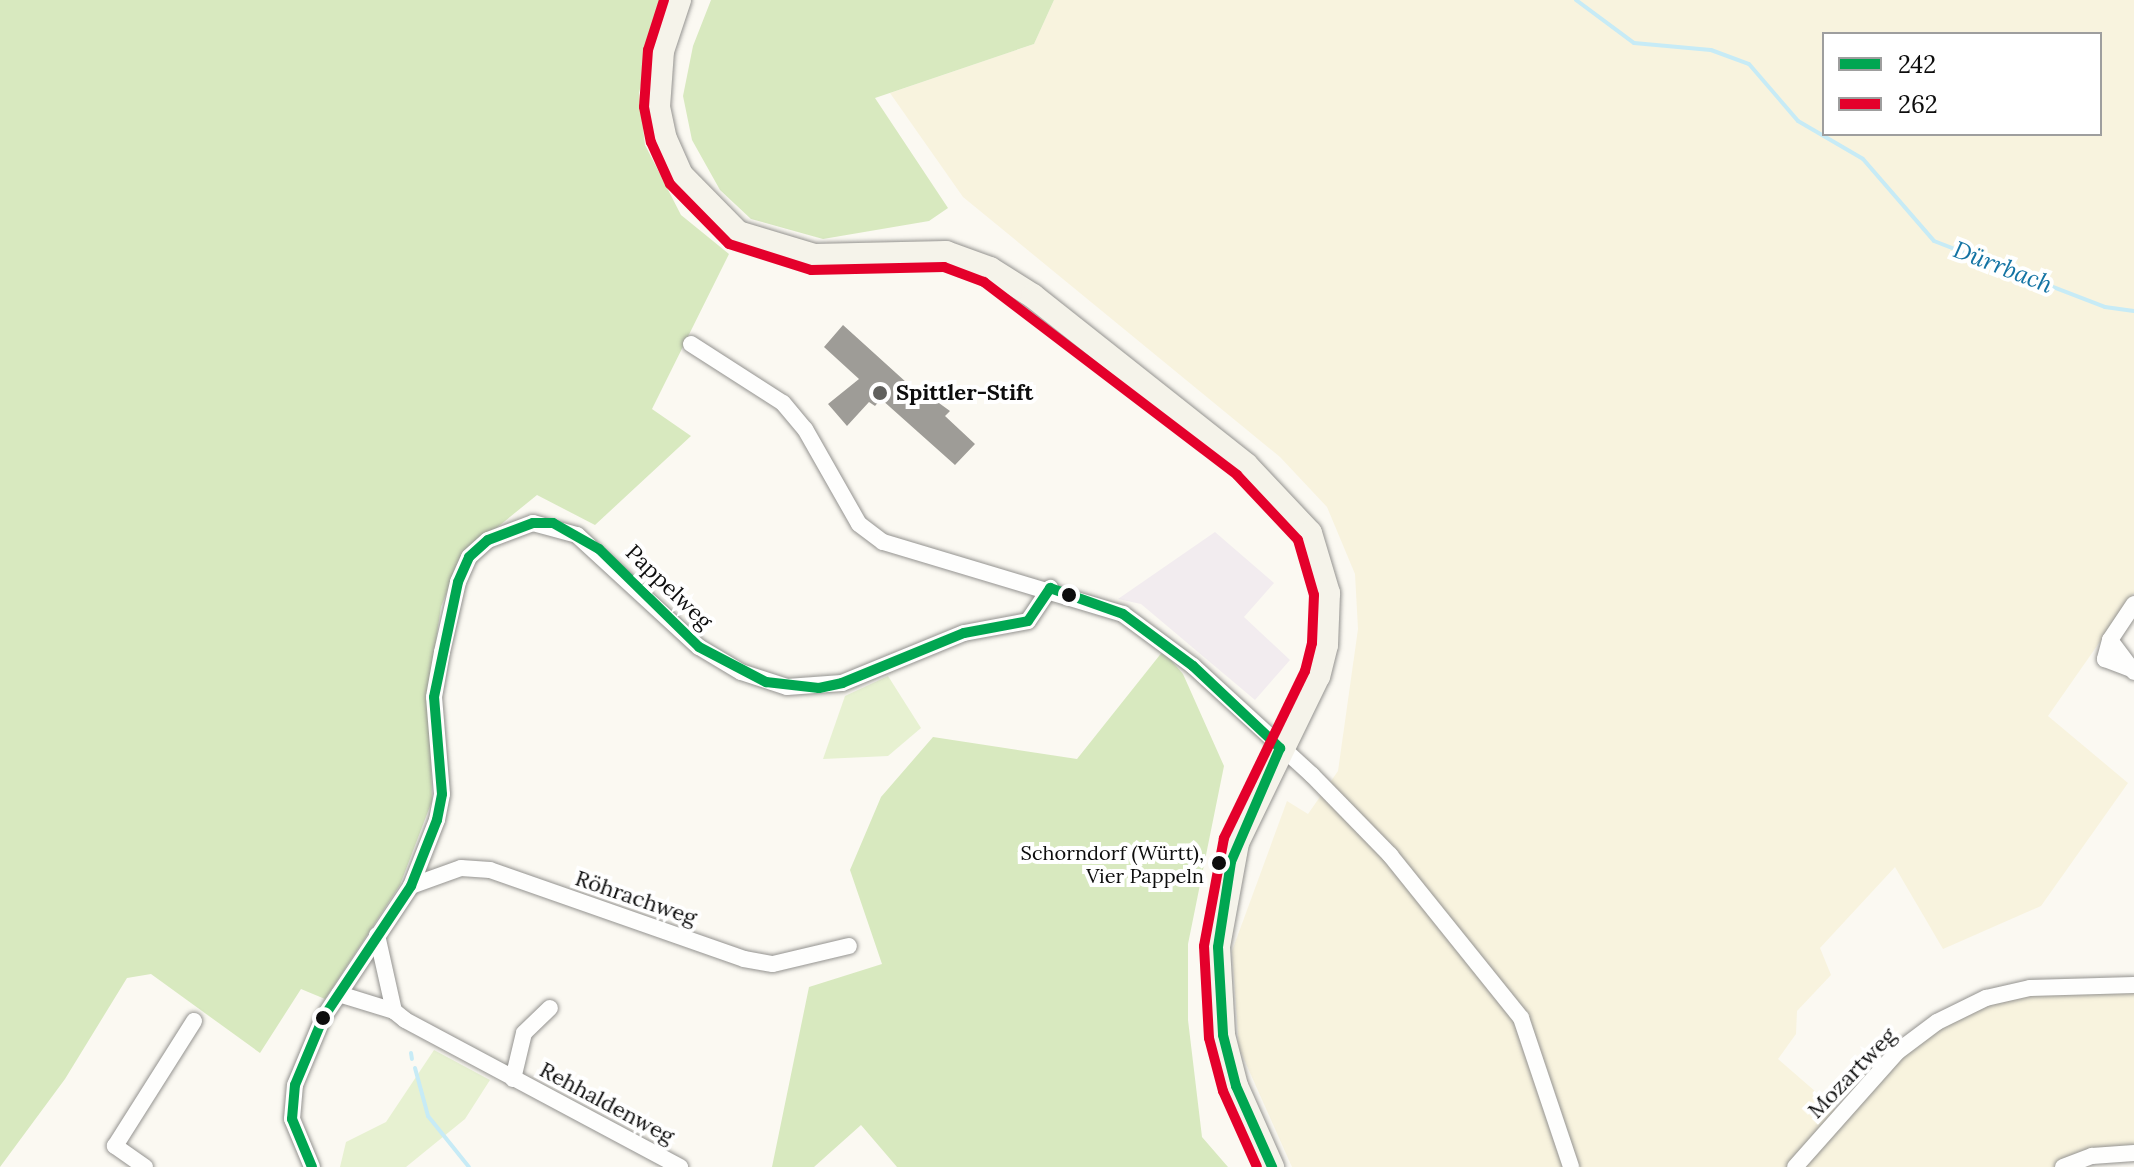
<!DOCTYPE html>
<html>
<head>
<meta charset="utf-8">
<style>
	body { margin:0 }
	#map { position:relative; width:2134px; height:1167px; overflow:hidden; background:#fbf9f2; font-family:Lora,serif }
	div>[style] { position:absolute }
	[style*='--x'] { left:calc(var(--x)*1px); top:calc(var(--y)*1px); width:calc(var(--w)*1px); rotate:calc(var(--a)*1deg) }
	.industrial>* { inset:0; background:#f2ecef }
	.farmland>* { inset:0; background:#f8f3de }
	.green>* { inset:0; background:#e7f1d1 }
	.forest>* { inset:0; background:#d8e9bf }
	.stream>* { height:4px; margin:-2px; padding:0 2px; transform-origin:2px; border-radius:2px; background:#c7ebf6 }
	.building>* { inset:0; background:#9e9c97 }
	.roads { filter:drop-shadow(0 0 2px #949390) drop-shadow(0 0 2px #949390) }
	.street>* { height:16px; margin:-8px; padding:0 8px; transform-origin:8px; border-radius:8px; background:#fefefd }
	.secondary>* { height:24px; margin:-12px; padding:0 12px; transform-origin:12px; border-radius:12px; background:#f5f3ea }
	.bus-1>* { height:10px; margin:-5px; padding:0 5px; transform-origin:5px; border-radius:5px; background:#00a651 }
	.bus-2>* { height:10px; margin:-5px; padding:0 5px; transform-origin:5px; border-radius:5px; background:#e4002b }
	.dots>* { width:22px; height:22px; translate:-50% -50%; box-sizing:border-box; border:4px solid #fff; border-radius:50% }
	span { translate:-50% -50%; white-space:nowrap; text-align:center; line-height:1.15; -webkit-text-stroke:8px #fff; paint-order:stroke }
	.bus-label { font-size:20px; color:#0d0d0d }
	.right { translate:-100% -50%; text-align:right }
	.poi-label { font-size:22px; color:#0d0d0d; font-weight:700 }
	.left { translate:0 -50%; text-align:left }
	.street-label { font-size:22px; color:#0d0d0d }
	.water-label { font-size:24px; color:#1373a3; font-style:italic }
	.legend { position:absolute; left:1822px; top:32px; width:280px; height:104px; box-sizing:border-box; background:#fff; border:2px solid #9e9e9e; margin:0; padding:10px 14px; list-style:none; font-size:24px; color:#0d0d0d }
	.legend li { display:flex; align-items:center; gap:16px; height:40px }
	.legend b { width:40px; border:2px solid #9e9e9e }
</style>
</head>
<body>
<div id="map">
	<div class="industrial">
		<i style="clip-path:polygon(1215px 532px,1274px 583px,1244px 617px,1290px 660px,1255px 700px,1141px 604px,1118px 599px)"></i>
	</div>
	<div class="farmland">
		<i style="clip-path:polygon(evenodd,1054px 0,2134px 0,2134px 593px,2048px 716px,2128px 783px,2041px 906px,1943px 949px,1895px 867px,1820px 948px,1831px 975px,1797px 1011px,1796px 1034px,1778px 1059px,1839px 1112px,1789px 1167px,1292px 1167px,1239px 1048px,1232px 951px,1287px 801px,1308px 814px,1338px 771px,1358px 629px,1355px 574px,1327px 507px,1280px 457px,963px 197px,890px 93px,1034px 44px,1054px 0,1824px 34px,2100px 34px,2100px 134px,1824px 134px,1824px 34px)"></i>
		<i style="clip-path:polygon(2134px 985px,2134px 1153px,2063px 1167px,1795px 1167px,1897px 1052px,1986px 998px)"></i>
	</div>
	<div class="green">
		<i style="clip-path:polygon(888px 676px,921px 728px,888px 756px,823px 759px,845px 696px)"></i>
		<i style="clip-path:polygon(434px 1050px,490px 1080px,465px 1119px,406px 1167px,340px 1167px,346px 1142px,386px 1122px)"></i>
	</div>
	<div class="forest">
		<i style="clip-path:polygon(0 0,662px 0,639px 93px,645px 145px,681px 215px,729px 254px,652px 409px,691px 436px,595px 525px,537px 495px,473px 547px,454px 574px,441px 607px,429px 687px,432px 801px,400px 885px,325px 999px,301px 989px,260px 1053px,151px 974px,127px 978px,65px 1079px,0 1167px)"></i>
		<i style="clip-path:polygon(711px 0,1054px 0,1034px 44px,875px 98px,948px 208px,929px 221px,823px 239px,751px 219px,720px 190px,692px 140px,683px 96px,693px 46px)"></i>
		<i style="clip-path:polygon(1163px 651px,1183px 674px,1224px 766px,1188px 944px,1188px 1020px,1202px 1137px,1228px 1167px,897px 1167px,861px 1125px,814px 1167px,772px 1167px,809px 987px,882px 964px,850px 870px,881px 797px,933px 737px,1077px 759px)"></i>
	</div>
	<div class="stream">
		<i style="--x:1576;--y:0;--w:72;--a:36.6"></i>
		<i style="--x:1634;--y:43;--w:77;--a:5.2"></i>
		<i style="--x:1711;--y:50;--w:40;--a:20.2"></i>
		<i style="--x:1749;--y:64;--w:75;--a:49.3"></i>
		<i style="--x:1798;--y:121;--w:75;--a:30.3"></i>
		<i style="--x:1863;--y:159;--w:108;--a:49.1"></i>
		<i style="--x:1934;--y:241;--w:183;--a:21.1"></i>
		<i style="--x:2105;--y:307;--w:29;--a:8"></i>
		<i style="--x:411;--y:1053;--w:6;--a:81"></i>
		<i style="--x:415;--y:1068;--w:50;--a:74.8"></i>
		<i style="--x:428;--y:1116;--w:65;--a:51.2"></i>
	</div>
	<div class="building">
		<i style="clip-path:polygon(843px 325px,928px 402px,932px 398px,950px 411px,945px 416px,975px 444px,955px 465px,881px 399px,875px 406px,869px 402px,847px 426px,828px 404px,859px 379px,824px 347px)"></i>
	</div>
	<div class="roads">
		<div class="street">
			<i style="--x:691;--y:344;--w:109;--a:32.7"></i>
			<i style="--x:783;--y:403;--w:34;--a:50"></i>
			<i style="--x:805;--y:429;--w:109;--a:60.4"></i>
			<i style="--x:859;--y:524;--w:30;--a:37"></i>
			<i style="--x:883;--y:542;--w:251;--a:16.7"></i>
			<i style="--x:1123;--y:614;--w:87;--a:36.6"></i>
			<i style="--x:1193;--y:666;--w:161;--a:42.5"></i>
			<i style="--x:1312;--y:775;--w:112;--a:45.7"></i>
			<i style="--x:1390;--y:855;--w:209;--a:51.2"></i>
			<i style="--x:1521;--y:1018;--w:157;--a:71.4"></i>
			<i style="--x:2134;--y:604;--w:43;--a:123.7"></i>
			<i style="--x:2110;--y:640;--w:40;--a:53"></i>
			<i style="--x:2110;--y:640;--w:20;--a:105"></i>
			<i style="--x:2105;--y:659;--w:26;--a:21"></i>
			<i style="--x:411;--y:886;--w:53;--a:-19.8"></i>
			<i style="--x:461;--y:868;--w:29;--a:4"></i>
			<i style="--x:490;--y:870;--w:269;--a:19.3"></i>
			<i style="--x:744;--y:959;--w:29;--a:10"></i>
			<i style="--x:773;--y:964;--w:78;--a:-13.3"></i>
			<i style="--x:377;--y:935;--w:78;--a:77.4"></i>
			<i style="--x:394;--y:1011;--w:14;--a:39"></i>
			<i style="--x:405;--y:1020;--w:312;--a:28.1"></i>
			<i style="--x:339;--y:994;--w:58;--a:17.2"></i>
			<i style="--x:513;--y:1079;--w:47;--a:-76.6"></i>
			<i style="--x:524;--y:1033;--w:36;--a:-44"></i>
			<i style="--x:145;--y:1167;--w:37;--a:-145"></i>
			<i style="--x:115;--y:1146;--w:148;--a:-57.7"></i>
			<i style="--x:312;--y:1167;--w:52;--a:-112.6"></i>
			<i style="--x:292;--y:1119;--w:34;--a:-85"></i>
			<i style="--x:295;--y:1085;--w:73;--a:-67.3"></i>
			<i style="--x:323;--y:1018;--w:159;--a:-56.3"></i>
			<i style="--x:411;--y:886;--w:71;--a:-68.5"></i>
			<i style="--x:437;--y:820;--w:26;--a:-79"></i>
			<i style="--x:442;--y:794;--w:97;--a:-94.7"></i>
			<i style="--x:434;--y:697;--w:46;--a:-79.9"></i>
			<i style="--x:442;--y:652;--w:72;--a:-77.1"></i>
			<i style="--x:458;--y:582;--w:27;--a:-66"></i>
			<i style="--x:469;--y:557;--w:25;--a:-42"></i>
			<i style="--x:488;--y:540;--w:48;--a:-20.7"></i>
			<i style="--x:533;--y:523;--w:46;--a:15.3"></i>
			<i style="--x:577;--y:535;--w:166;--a:42.6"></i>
			<i style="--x:699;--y:647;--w:49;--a:30.8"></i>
			<i style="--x:741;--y:672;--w:48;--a:18.1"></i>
			<i style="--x:787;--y:687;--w:55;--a:-4.2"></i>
			<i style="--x:842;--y:683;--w:132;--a:-22.3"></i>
			<i style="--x:964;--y:633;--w:65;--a:-10.6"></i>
			<i style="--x:1028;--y:621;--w:40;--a:-56"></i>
			<i style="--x:1795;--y:1167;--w:154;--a:-48.4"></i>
			<i style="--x:1897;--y:1052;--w:50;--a:-36.9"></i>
			<i style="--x:1937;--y:1022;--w:55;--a:-26.1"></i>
			<i style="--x:1986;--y:998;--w:45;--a:-12.8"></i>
			<i style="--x:2030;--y:988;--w:104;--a:-1.7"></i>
			<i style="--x:2063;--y:1167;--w:31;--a:-21"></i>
			<i style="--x:2092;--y:1156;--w:42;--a:-4.1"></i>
		</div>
		<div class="secondary">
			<i style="--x:679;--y:0;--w:54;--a:108.4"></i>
			<i style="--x:662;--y:51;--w:56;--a:94.1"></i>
			<i style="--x:658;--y:107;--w:33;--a:78"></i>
			<i style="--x:665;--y:139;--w:39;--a:66"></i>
			<i style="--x:681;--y:175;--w:81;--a:45.5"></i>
			<i style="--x:738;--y:233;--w:79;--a:16.8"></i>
			<i style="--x:814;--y:256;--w:132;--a:-1.3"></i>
			<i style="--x:946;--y:253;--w:47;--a:20"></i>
			<i style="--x:990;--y:269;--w:51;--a:32.1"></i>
			<i style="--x:1033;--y:296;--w:272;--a:38.4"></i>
			<i style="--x:1246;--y:465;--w:93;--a:46.7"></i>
			<i style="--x:1310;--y:533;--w:63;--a:73.3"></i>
			<i style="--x:1328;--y:593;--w:52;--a:92.2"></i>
			<i style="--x:1326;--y:645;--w:32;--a:104"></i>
			<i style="--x:1318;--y:676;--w:186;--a:115.9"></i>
			<i style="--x:1237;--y:843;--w:106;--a:100.4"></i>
			<i style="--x:1218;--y:947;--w:88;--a:86.7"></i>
			<i style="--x:1223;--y:1035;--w:53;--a:75.7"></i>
			<i style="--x:1236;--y:1086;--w:89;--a:66"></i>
		</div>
	</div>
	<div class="bus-1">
		<i style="--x:312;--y:1167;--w:52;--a:-112.6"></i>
		<i style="--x:292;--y:1119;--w:34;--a:-85"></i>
		<i style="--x:295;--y:1085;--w:73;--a:-67.3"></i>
		<i style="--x:323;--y:1018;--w:159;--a:-56.3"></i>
		<i style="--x:411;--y:886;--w:71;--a:-68.5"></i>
		<i style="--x:437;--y:820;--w:26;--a:-79"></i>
		<i style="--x:442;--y:794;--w:97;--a:-94.7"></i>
		<i style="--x:434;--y:697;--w:117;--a:-78.2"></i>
		<i style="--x:458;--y:582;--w:27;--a:-66"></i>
		<i style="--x:469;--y:557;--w:25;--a:-42"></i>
		<i style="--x:488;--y:540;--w:48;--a:-20.7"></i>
		<i style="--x:533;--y:523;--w:20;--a:0"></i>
		<i style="--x:553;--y:523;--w:53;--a:29.5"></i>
		<i style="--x:599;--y:549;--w:140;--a:44.4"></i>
		<i style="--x:699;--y:647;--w:76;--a:27.6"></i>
		<i style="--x:766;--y:682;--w:53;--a:6.5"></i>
		<i style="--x:819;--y:688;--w:24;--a:-12"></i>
		<i style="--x:842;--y:683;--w:132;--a:-22.3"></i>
		<i style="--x:964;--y:633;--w:65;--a:-10.6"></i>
		<i style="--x:1028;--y:621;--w:40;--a:-56"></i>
		<i style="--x:1050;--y:588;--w:77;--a:19.6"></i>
		<i style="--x:1123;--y:614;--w:87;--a:36.6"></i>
		<i style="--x:1193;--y:666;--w:120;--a:43.3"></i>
		<i style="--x:1280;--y:748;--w:124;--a:113.3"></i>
		<i style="--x:1231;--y:862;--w:86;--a:98.7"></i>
		<i style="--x:1218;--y:947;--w:88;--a:86.7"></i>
		<i style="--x:1223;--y:1035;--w:53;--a:75.7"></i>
		<i style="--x:1236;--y:1086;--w:89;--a:66"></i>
	</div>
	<div class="bus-2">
		<i style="--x:664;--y:0;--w:52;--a:107.7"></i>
		<i style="--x:648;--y:50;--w:57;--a:94"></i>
		<i style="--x:644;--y:107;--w:36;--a:79"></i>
		<i style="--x:651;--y:142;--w:46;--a:65.7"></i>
		<i style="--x:670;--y:184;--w:84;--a:45.5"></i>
		<i style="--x:729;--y:244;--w:86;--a:17.6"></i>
		<i style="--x:811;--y:270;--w:133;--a:-1.3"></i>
		<i style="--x:944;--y:267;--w:43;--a:20.6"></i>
		<i style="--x:984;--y:282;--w:318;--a:37.3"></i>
		<i style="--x:1237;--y:475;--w:89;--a:46.8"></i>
		<i style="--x:1298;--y:540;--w:57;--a:73.8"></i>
		<i style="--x:1314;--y:595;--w:48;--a:92.4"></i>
		<i style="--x:1312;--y:643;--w:29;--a:104"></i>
		<i style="--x:1305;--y:671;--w:186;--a:115.9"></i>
		<i style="--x:1224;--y:838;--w:110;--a:100.5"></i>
		<i style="--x:1204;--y:946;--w:92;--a:86.9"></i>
		<i style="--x:1209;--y:1038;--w:55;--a:75.2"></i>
		<i style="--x:1223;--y:1091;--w:83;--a:65.9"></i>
	</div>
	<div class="dots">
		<i style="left:880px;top:393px;background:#60605d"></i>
		<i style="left:1069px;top:595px;background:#0d0d0d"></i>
		<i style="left:1219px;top:863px;background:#0d0d0d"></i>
		<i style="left:323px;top:1018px;background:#0d0d0d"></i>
	</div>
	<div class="bus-label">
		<span class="right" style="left:1204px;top:864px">Schorndorf (Württ),<br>Vier Pappeln</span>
	</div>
	<div class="poi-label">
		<span class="left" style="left:896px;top:393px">Spittler-Stift</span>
	</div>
	<div class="street-label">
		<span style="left:669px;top:587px;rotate:44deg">Pappelweg</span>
		<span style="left:636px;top:898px;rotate:19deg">Röhrachweg</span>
		<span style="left:1852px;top:1073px;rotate:-46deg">Mozartweg</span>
		<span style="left:607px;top:1103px;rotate:28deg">Rehhaldenweg</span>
	</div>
	<div class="water-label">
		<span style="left:2003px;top:267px;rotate:21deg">Dürrbach</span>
	</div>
	<ul class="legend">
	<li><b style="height:10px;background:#00a651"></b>242</li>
	<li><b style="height:10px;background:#e4002b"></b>262</li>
	</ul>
</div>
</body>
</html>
